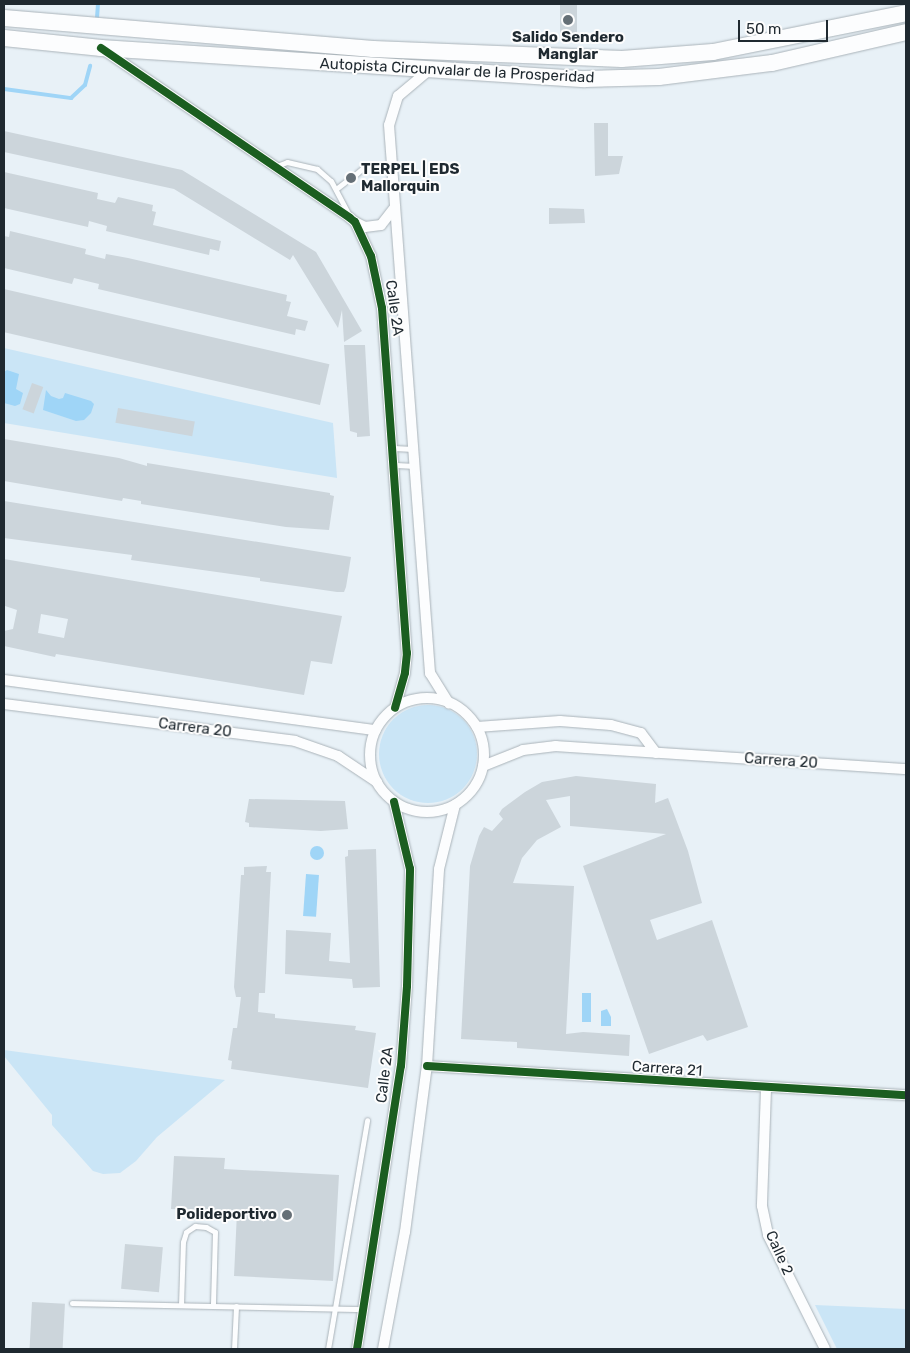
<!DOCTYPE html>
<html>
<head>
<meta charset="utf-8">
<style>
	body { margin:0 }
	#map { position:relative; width:910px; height:1353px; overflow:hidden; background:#e8f1f7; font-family:Rubik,sans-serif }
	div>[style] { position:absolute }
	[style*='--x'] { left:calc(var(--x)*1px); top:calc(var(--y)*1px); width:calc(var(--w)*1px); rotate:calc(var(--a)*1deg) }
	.green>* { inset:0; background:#cae5f6 }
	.round { border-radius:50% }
	.water>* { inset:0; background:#9fd5f7; transform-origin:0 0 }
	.stream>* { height:4px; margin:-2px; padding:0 2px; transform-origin:2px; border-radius:2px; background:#9fd5f7 }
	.building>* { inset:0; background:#ccd5db; transform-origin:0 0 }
	.roads { filter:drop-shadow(0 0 1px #aab3b9) drop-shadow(0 0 1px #aab3b9) }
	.service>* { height:5px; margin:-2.5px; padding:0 2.5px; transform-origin:2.5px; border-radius:2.5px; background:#fcfdfe }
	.minor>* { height:10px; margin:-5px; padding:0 5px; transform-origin:5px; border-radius:5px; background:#fcfdfe }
	.minor>.ring { margin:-5px; padding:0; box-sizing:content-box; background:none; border:10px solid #fcfdfe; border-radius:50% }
	.trunk>* { height:16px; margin:-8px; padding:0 8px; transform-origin:8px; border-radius:8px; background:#fcfdfe }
	.cycleway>* { height:8px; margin:-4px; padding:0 4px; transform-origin:4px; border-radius:4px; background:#1b5e20 }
	.dots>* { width:14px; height:14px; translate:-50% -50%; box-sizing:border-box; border:2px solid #fdfdfd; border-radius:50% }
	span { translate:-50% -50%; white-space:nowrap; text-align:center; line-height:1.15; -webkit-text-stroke:4px #fdfdfd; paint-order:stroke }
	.poi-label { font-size:15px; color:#1f2930; font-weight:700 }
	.left { translate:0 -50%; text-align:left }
	.right { translate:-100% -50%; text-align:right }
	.street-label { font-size:15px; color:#1f2930 }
	.frame { position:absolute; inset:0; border:5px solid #1f2930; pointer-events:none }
	.scale { position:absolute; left:738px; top:20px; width:90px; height:22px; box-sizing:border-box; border:2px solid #1f2930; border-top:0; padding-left:6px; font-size:15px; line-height:18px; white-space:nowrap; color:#1f2930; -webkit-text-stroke:4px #fdfdfd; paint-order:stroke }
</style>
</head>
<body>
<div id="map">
	<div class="green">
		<i style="clip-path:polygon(4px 348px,333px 423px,337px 478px,4px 423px)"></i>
		<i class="round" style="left:379px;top:705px;width:98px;height:98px"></i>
		<i style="clip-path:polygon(4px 1050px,225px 1080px,157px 1137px,136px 1161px,120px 1173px,103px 1174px,93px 1171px,52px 1125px,52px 1115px,4px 1056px)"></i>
		<i style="clip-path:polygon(815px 1305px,906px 1309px,906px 1349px,837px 1349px)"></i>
	</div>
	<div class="water">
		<i style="clip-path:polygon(7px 370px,19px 374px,16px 389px,23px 393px,20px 404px,15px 406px,4px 403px,4px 372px)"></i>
		<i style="clip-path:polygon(46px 390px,51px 396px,59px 399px,63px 398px,65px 393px,91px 401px,94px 404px,91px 413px,84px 420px,76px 421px,43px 410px)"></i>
		<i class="round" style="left:310px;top:846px;width:14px;height:14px"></i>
		<i style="left:306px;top:874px;width:13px;height:42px;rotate:4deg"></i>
		<i style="left:582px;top:993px;width:9px;height:29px"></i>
		<i style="clip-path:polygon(607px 1009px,611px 1017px,611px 1026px,601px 1026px,601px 1011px)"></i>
	</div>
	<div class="stream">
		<i style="--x:97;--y:18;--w:14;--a:-86"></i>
		<i style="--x:4;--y:89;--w:68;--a:7.7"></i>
		<i style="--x:71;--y:98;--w:19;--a:-43"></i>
		<i style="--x:85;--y:85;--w:20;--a:-75"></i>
	</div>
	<div class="building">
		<i style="left:560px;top:4px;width:17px;height:32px"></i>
		<i style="clip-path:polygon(594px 123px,608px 123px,608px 156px,623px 156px,619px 174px,595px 176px)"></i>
		<i style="clip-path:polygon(4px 131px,182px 170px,316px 252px,362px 331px,344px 342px,342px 310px,338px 328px,293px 255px,290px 260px,174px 189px,4px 152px)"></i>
		<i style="clip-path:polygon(4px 172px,98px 193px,97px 199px,115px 203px,118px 197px,153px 205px,152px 211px,156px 212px,153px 225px,221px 241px,219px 251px,210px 249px,209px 255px,106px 231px,107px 226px,89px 221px,88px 227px,4px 208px)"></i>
		<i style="clip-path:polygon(549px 208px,584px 209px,585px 223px,549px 224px)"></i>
		<i style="clip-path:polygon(10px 231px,86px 249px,85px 254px,105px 259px,106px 254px,128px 258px,287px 295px,286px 301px,291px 302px,287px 316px,308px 321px,305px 331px,296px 329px,295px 335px,98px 289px,99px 284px,74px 278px,72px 284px,4px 268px,4px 236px,9px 237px)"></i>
		<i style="left:4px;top:289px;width:334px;height:42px;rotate:13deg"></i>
		<i style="clip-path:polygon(344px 345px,365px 345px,370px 436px,357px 437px,357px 433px,350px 431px)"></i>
		<i style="left:32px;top:383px;width:12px;height:28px;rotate:20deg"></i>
		<i style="left:118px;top:408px;width:78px;height:15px;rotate:10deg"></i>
		<i style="clip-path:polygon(4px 439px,119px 458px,147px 466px,147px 463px,330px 493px,330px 495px,334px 496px,329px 530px,286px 527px,141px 504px,141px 501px,123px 498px,122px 501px,4px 481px)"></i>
		<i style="clip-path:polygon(4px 501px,351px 557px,346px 587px,344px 592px,337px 592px,303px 587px,260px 581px,260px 578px,131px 560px,132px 555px,4px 538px)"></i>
		<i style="clip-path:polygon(evenodd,4px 559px,342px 616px,332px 664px,311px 661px,304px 695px,56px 654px,55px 657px,4px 646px,4px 631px,13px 629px,17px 610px,5px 606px,4px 559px,41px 614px,68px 619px,64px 638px,38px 633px,41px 614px)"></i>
		<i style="clip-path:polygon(576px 776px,656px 784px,655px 803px,668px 798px,688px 851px,702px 903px,650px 920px,657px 940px,712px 920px,748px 1027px,707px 1041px,703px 1035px,649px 1054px,583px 866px,666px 834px,570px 826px,570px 796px,546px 800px,561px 827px,537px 840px,522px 858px,513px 883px,574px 886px,566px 1034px,583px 1032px,630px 1035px,629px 1056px,517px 1048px,517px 1042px,461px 1039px,470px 866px,479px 836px,484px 827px,492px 831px,503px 819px,499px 814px,502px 809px,525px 792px,542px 782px)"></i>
		<i style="clip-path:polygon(249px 799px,345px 801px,348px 829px,321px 831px,249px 827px,249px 823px,245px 822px)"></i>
		<i style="clip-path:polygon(376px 849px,380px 987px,353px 988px,352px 979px,285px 974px,286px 930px,331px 933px,329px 961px,350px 963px,345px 857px,348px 856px,348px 850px)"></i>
		<i style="clip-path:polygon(267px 866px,266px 872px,271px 872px,265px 993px,259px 993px,258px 1012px,275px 1014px,275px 1018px,356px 1026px,355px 1030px,376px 1033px,368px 1088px,231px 1069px,232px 1061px,228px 1060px,233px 1028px,237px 1028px,241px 997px,236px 997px,234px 987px,241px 875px,244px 875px,244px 867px)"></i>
		<i style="clip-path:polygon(174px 1156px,225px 1158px,224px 1169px,339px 1175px,333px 1281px,234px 1276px,237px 1212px,171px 1209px)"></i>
		<i style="left:125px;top:1244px;width:38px;height:45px;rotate:5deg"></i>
		<i style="left:32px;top:1302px;width:33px;height:47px;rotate:3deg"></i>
	</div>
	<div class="roads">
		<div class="service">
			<i style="--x:274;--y:167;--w:14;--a:-21"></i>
			<i style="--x:287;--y:162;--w:31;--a:13"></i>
			<i style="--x:317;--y:169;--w:18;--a:41"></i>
			<i style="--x:331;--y:181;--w:38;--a:62"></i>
			<i style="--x:356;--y:174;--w:9;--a:-41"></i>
			<i style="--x:336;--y:189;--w:11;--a:-38"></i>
			<i style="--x:394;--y:448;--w:19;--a:3"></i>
			<i style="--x:396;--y:465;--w:19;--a:3"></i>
			<i style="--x:72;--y:1303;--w:292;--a:1.2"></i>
			<i style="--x:181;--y:1305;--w:63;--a:-88.2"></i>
			<i style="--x:183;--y:1242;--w:10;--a:-73"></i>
			<i style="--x:186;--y:1232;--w:11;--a:-34"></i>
			<i style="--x:195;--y:1226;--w:11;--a:5"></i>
			<i style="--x:206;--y:1227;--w:10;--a:29"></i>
			<i style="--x:215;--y:1232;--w:73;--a:91.6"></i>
			<i style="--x:234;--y:1349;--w:43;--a:-87.3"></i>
			<i style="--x:328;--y:1349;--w:232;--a:-80.3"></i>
		</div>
		<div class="minor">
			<i style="--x:104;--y:50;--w:298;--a:34.3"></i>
			<i style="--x:350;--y:218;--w:6;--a:39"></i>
			<i style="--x:355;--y:222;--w:38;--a:65"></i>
			<i style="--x:371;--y:256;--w:53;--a:78.1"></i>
			<i style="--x:382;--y:308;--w:346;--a:85.9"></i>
			<i style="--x:407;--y:653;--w:20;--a:96"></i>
			<i style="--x:405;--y:673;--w:36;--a:106"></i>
			<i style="--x:428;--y:71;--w:39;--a:140"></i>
			<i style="--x:398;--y:96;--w:30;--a:107"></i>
			<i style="--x:389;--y:125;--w:550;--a:85.72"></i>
			<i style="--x:430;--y:673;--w:36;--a:58"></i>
			<i style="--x:355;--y:222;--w:11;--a:27"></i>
			<i style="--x:365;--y:227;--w:16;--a:-7"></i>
			<i style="--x:381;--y:225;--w:23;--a:-52"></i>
			<i style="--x:4;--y:680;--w:375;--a:7.7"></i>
			<i class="ring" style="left:370px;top:698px;width:104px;height:104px"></i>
			<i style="--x:4;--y:704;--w:293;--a:7.2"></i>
			<i style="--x:295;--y:741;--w:46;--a:19.2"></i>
			<i style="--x:338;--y:756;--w:47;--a:33.7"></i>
			<i style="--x:477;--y:727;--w:83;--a:-4.1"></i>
			<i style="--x:560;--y:721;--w:51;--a:4.5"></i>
			<i style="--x:611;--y:725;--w:31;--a:15"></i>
			<i style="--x:641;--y:733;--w:25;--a:53"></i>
			<i style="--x:483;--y:766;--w:43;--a:-21.8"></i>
			<i style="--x:523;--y:750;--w:33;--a:-7"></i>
			<i style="--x:556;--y:746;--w:351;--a:3.8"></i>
			<i style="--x:427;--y:1066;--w:480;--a:3.5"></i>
			<i style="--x:766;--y:1089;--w:117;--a:92"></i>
			<i style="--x:762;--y:1206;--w:30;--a:78"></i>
			<i style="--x:768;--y:1235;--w:127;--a:63.4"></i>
			<i style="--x:357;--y:1349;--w:286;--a:-81.2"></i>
			<i style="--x:401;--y:1066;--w:80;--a:-85.7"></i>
			<i style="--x:407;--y:986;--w:117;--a:-88.5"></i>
			<i style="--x:410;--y:869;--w:69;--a:-103.4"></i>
			<i style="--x:383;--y:1349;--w:119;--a:-79.4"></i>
			<i style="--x:405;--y:1232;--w:167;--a:-82.5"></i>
			<i style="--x:427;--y:1066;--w:197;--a:-86.5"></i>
			<i style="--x:439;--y:869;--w:66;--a:-76"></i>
		</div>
		<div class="trunk">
			<i style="--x:4;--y:18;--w:370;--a:4.8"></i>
			<i style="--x:373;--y:49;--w:249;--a:2.3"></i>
			<i style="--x:622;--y:59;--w:91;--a:-4.4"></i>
			<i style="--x:713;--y:52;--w:197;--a:-11.4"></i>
			<i style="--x:4;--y:38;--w:98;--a:5.9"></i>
			<i style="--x:101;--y:48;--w:485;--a:3.7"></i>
			<i style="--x:585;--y:79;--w:74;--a:-1.5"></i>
			<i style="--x:659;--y:77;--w:114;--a:-7.1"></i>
			<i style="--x:772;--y:63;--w:138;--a:-13"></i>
		</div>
	</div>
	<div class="cycleway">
		<i style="--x:101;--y:48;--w:301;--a:34.3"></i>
		<i style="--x:350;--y:218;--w:6;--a:39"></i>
		<i style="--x:355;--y:222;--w:38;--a:65"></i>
		<i style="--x:371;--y:256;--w:53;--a:78.1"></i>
		<i style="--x:382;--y:308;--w:346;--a:85.9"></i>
		<i style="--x:407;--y:653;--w:20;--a:96"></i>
		<i style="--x:405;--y:673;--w:36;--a:106"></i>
		<i style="--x:427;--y:1066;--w:480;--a:3.5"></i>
		<i style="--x:357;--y:1349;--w:286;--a:-81.2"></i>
		<i style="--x:401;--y:1066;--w:80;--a:-85.7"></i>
		<i style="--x:407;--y:986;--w:117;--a:-88.5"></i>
		<i style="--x:410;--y:869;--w:69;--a:-103.4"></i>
	</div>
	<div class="dots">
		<i style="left:568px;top:20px;background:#656f76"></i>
		<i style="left:351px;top:178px;background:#656f76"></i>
		<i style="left:287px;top:1215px;background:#656f76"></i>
	</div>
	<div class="poi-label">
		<span style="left:568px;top:46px">Salido Sendero<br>Manglar</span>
		<span class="left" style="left:361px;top:178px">TERPEL | EDS<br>Mallorquin</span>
		<span class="right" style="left:277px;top:1215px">Polideportivo</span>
	</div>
	<div class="street-label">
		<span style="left:457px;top:71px;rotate:3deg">Autopista Circunvalar de la Prosperidad</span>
		<span style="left:394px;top:308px;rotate:82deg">Calle 2A</span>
		<span style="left:195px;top:728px;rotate:7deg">Carrera 20</span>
		<span style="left:781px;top:761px;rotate:4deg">Carrera 20</span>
		<span style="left:667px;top:1069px;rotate:4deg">Carrera 21</span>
		<span style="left:385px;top:1075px;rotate:-83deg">Calle 2A</span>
		<span style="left:779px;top:1253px;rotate:66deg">Calle 2</span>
	</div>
	<div class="frame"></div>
	<div class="scale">50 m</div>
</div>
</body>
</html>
